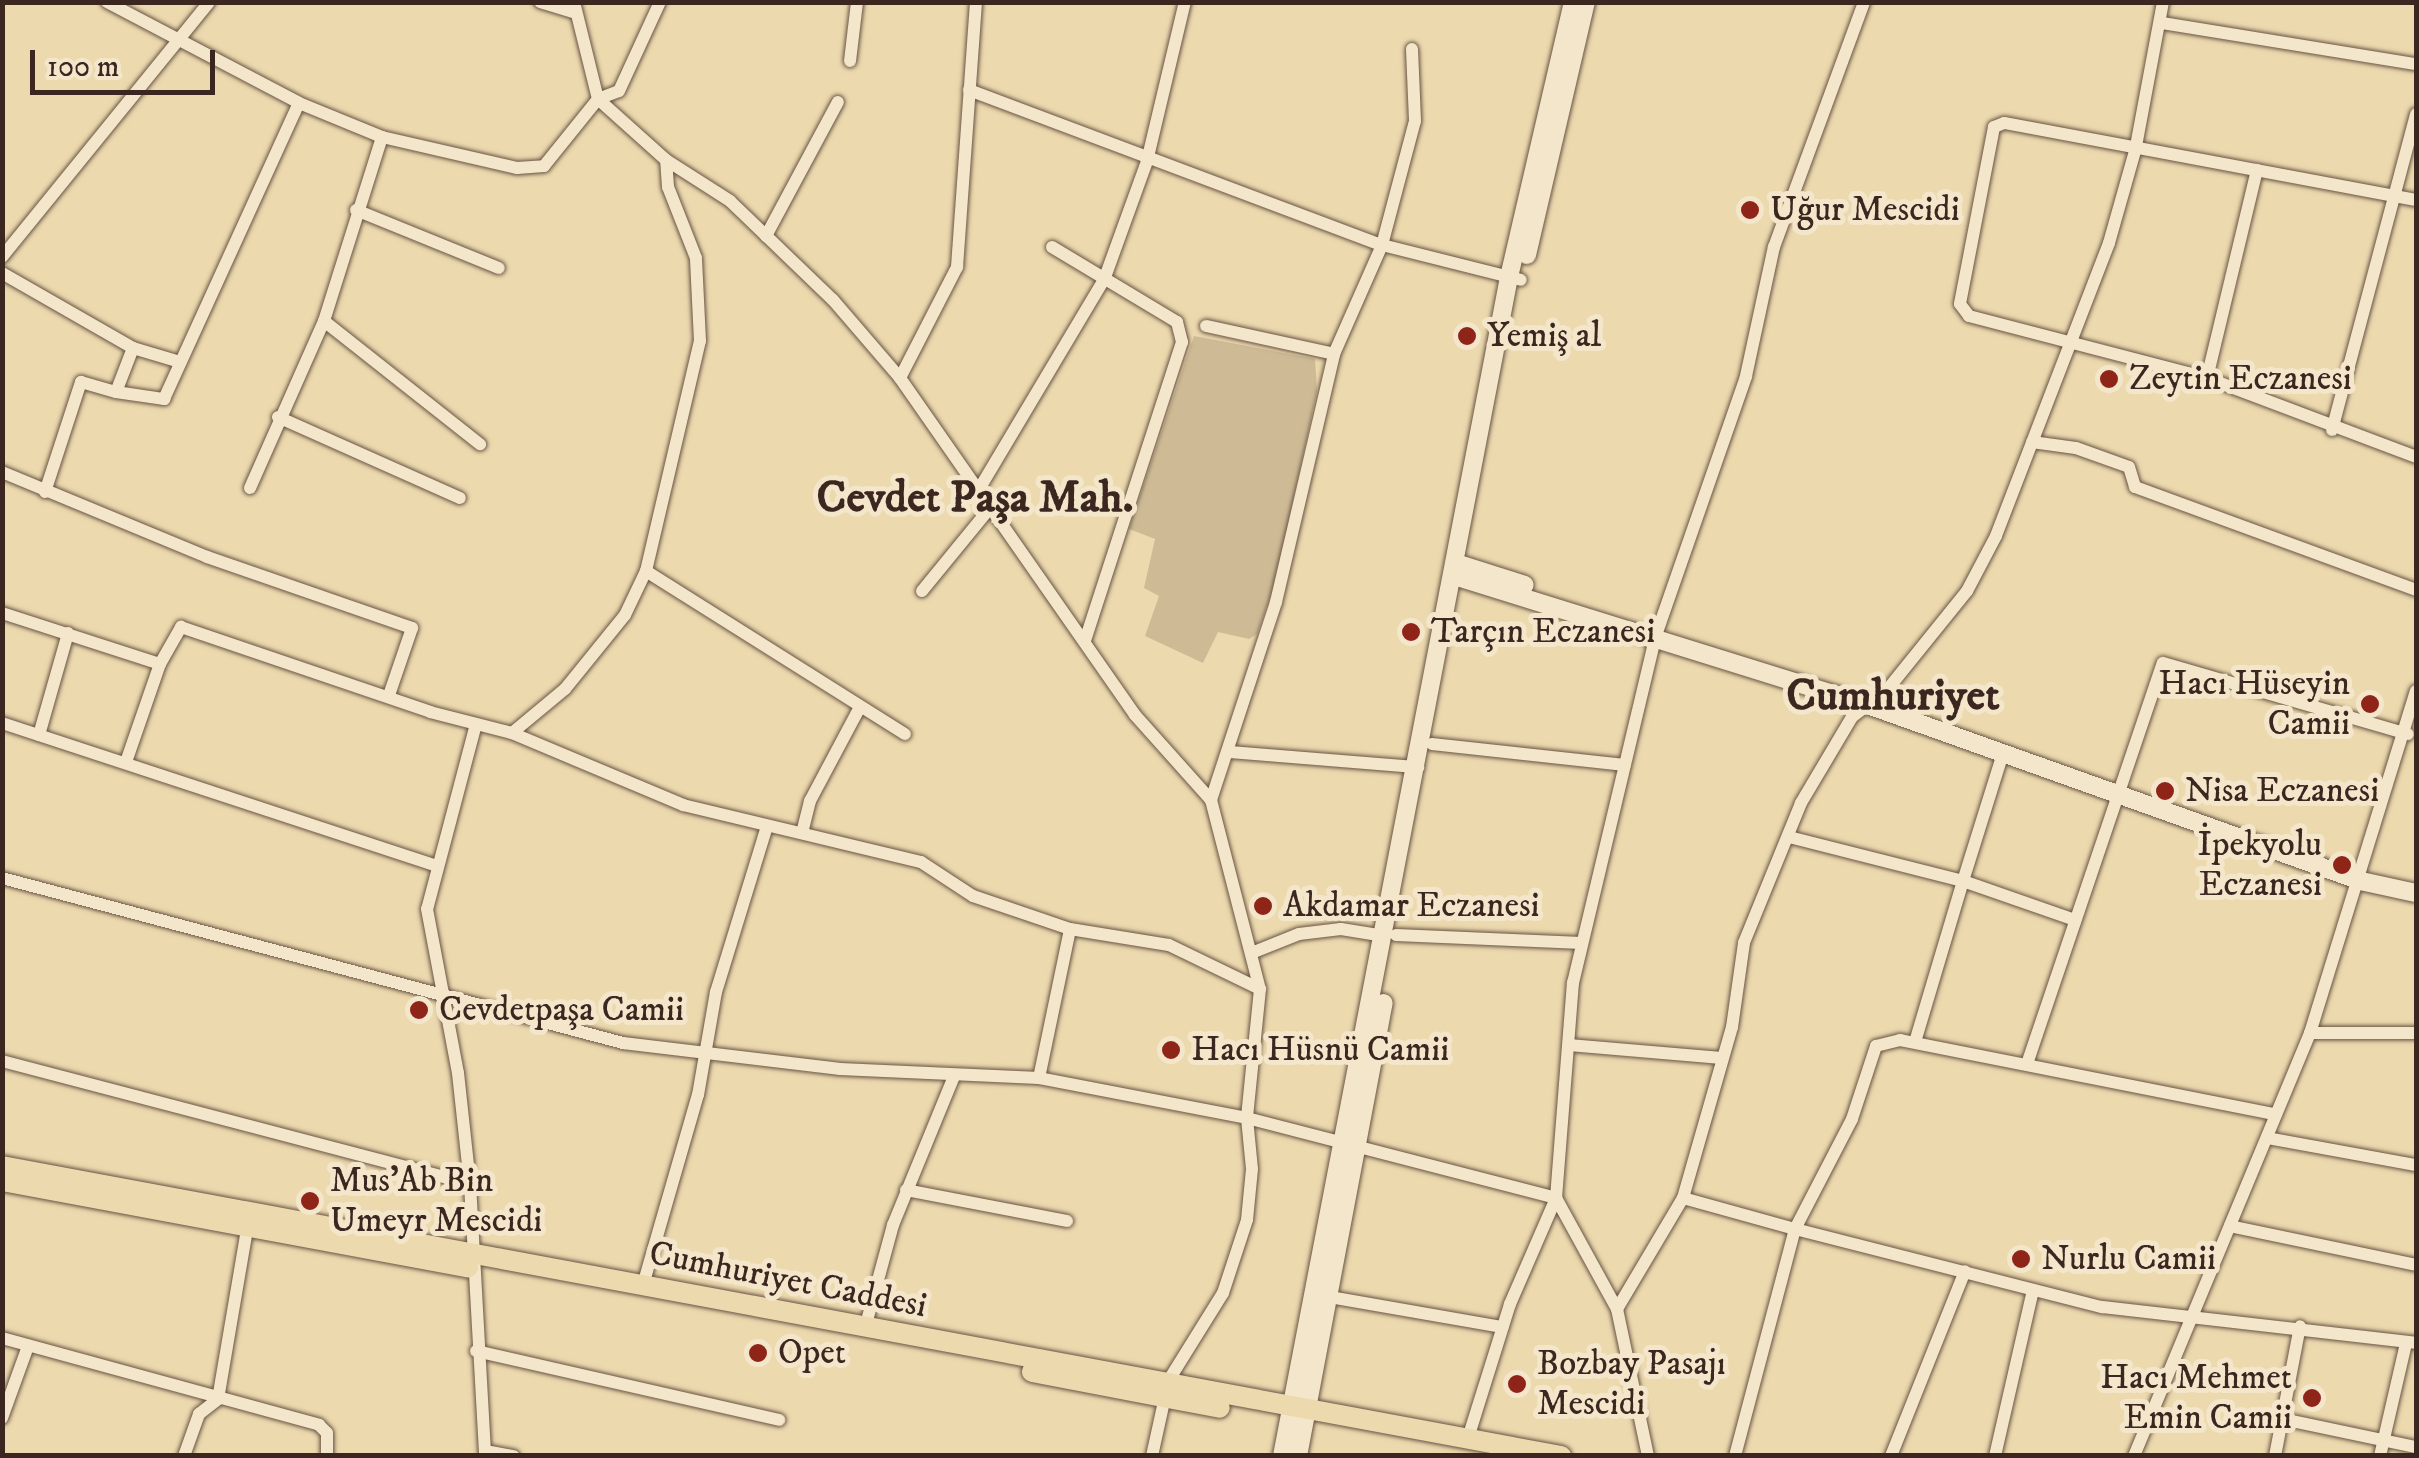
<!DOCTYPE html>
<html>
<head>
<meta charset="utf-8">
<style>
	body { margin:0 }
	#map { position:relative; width:2419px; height:1458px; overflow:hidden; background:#ecd9ae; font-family:"IM FELL DW Pica",serif }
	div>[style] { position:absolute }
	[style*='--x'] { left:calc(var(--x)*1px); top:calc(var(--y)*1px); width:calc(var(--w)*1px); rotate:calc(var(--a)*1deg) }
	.green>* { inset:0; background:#cebb96 }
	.roads { filter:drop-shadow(0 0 2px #685444) drop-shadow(0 0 2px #685444) }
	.street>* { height:12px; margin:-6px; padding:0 6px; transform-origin:6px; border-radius:6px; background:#f3e6ca }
	.secondary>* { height:18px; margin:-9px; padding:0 9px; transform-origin:9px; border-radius:9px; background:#f3e6ca }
	.primary>* { height:20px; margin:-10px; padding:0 10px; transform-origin:10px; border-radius:10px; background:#ecd9ae }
	.dots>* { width:28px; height:28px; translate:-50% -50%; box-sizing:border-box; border:5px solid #f3e6ca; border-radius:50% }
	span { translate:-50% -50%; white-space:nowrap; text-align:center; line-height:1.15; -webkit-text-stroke:10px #f3e6ca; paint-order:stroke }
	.poi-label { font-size:35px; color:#3c2720 }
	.left { translate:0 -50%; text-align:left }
	.right { translate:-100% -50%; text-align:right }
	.street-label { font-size:35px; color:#3c2720 }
	.district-label { font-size:45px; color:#3c2720; font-weight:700 }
	.frame { position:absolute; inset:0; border:5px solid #3c2720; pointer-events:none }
	.scale { position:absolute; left:30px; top:50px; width:185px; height:45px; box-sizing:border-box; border:5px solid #3c2720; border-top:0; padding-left:12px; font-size:30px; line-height:35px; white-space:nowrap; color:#3c2720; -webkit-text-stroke:8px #f3e6ca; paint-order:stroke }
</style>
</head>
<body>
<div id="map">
	<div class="green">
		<i style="clip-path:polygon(1194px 336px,1315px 359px,1317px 391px,1275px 583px,1257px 634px,1249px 639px,1218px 632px,1203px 663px,1145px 636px,1159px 596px,1144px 588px,1155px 539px,1129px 529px)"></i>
	</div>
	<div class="roads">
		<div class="street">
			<i style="--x:107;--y:2;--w:217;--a:27.7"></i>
			<i style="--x:299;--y:103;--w:90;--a:22.3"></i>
			<i style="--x:382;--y:137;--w:139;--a:12.9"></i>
			<i style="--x:517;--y:168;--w:27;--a:-4"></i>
			<i style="--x:544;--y:166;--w:86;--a:-51.1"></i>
			<i style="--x:598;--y:99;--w:22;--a:-21"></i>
			<i style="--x:619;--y:91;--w:98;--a:-65.3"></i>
			<i style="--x:540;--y:2;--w:37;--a:17"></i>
			<i style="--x:574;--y:2;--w:100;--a:76.1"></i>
			<i style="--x:598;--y:99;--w:91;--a:41.9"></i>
			<i style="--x:666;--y:160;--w:76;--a:32.6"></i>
			<i style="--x:730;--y:201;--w:143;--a:43.9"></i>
			<i style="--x:833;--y:300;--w:103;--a:49.3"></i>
			<i style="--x:900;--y:378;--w:411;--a:55.1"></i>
			<i style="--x:1135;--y:715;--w:114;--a:48.2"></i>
			<i style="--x:1211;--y:800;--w:195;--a:75.5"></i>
			<i style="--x:1260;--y:989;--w:130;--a:95.8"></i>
			<i style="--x:1247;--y:1118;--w:51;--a:84.4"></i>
			<i style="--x:1252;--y:1169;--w:51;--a:95.6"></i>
			<i style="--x:1247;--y:1220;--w:77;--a:108.2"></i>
			<i style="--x:1223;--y:1293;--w:106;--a:121.9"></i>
			<i style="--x:2163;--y:2;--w:152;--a:100.6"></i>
			<i style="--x:2135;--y:151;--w:96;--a:105.8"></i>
			<i style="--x:2109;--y:243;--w:314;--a:111.1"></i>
			<i style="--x:1996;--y:536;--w:62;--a:117.8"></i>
			<i style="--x:1967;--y:591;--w:126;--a:128.9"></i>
			<i style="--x:1888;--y:689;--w:46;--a:142.1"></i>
			<i style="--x:1852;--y:717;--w:100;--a:120.7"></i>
			<i style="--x:1801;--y:803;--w:151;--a:112.2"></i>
			<i style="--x:1744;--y:943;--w:85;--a:98.1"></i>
			<i style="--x:1732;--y:1027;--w:178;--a:106"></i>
			<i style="--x:1683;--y:1198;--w:116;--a:15.5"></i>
			<i style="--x:1795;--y:1229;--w:124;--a:-62.6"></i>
			<i style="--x:1852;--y:1119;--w:77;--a:-71.8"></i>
			<i style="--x:1876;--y:1046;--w:25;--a:-14"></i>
			<i style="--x:1900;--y:1040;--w:382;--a:11.2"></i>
			<i style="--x:2162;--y:23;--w:257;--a:9.2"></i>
			<i style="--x:850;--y:61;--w:59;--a:-83.2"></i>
			<i style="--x:969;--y:90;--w:441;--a:20.6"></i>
			<i style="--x:1382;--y:245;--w:143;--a:14.1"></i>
			<i style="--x:2416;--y:200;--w:419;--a:-169.4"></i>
			<i style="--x:2004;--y:123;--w:11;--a:158"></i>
			<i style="--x:1994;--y:127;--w:180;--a:100.9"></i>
			<i style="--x:1960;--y:304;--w:15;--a:53"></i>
			<i style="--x:1969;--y:316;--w:246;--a:14.6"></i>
			<i style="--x:2207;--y:378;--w:223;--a:20.7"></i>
			<i style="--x:356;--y:210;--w:154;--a:22.1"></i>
			<i style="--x:766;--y:236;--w:152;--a:-61.8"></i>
			<i style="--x:1052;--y:247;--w:146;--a:31"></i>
			<i style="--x:1177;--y:322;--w:21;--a:76"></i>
			<i style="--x:1182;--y:342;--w:314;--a:108"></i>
			<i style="--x:2;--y:257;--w:328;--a:-50.9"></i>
			<i style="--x:2;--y:273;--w:151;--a:29.8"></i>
			<i style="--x:133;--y:348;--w:49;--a:16.6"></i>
			<i style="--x:324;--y:321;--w:199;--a:38.3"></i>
			<i style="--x:1206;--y:326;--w:131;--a:12.3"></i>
			<i style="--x:133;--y:348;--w:47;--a:111.1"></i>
			<i style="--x:116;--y:392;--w:49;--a:8.3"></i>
			<i style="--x:164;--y:399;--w:325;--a:-65.5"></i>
			<i style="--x:900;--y:378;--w:125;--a:-62.8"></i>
			<i style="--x:957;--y:267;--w:266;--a:-85.9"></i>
			<i style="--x:2207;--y:378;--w:214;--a:-76.5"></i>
			<i style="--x:278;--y:417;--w:199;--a:24"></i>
			<i style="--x:2332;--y:430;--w:327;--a:-75.1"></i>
			<i style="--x:2032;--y:442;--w:44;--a:7.8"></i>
			<i style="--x:2076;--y:448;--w:56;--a:19.7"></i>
			<i style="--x:2129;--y:467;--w:21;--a:73"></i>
			<i style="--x:2135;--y:487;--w:299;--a:20.1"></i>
			<i style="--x:2;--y:472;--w:222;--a:22.5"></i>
			<i style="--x:207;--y:557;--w:217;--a:19.1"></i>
			<i style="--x:412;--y:628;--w:71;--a:108.9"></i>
			<i style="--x:250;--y:488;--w:183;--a:-66.1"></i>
			<i style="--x:324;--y:321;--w:193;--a:-72.5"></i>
			<i style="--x:978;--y:491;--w:246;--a:-59.2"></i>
			<i style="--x:1104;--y:280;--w:127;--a:-70.1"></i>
			<i style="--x:1147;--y:161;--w:163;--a:-76.6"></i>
			<i style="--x:45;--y:492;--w:116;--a:-71.9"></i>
			<i style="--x:81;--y:382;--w:36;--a:16"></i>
			<i style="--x:646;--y:571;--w:306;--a:32.2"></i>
			<i style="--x:922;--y:591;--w:106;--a:-50.7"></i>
			<i style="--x:2;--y:613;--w:166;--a:17.9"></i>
			<i style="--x:2;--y:723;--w:458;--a:18.2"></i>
			<i style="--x:476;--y:724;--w:191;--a:104.8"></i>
			<i style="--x:427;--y:909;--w:167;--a:79.3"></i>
			<i style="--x:458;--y:1073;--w:112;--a:83.8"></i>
			<i style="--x:470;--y:1184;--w:272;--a:86.8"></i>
			<i style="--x:512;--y:733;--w:186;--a:22.8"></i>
			<i style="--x:683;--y:805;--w:245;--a:13.5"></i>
			<i style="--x:921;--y:862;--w:62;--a:33.2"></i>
			<i style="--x:973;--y:896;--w:102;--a:18.8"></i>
			<i style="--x:1070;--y:929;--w:100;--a:9.2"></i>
			<i style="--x:1169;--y:945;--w:101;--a:25.8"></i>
			<i style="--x:39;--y:735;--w:106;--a:-74.1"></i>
			<i style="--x:1432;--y:744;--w:194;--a:6.2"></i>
			<i style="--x:1230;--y:752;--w:189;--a:4.6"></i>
			<i style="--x:126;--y:762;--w:104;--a:-70.9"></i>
			<i style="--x:160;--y:664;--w:43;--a:-60.4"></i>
			<i style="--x:181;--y:627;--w:263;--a:18.8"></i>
			<i style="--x:430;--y:712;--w:85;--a:14.4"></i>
			<i style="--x:512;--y:733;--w:69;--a:-39.7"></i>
			<i style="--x:565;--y:689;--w:95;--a:-51"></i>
			<i style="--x:625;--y:615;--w:49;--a:-64.5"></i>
			<i style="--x:646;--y:571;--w:236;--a:-76.8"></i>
			<i style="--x:700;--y:341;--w:83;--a:-92.8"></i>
			<i style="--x:696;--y:258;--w:76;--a:-111.5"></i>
			<i style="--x:668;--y:187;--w:27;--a:-94"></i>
			<i style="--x:1211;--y:800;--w:208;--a:-71.8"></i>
			<i style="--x:1276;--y:602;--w:255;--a:-76.8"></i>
			<i style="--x:1334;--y:354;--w:119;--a:-66.2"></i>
			<i style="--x:1382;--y:245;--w:128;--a:-75.1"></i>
			<i style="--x:1415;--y:121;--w:72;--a:-92.4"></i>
			<i style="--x:802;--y:833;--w:33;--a:-76"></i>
			<i style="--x:810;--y:801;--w:104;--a:-62"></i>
			<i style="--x:1789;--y:837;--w:179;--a:14.2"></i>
			<i style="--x:1963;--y:881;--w:134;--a:-72.6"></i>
			<i style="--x:2;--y:878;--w:643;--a:14.88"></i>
			<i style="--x:623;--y:1043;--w:219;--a:6.8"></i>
			<i style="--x:840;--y:1069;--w:199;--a:2.6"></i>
			<i style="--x:1039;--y:1078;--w:212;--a:10.9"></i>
			<i style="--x:1247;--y:1118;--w:319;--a:14.5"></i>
			<i style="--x:1556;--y:1198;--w:127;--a:61.2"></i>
			<i style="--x:1617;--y:1309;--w:150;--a:78.1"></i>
			<i style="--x:1396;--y:935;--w:186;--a:2.5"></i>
			<i style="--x:1254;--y:952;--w:48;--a:-21.8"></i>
			<i style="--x:1299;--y:934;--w:42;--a:-6.8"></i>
			<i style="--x:1341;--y:929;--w:44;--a:9.2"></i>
			<i style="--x:2310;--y:1033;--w:106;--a:0"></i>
			<i style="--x:1915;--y:1042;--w:168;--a:-73.4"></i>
			<i style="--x:1963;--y:881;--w:119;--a:19.2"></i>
			<i style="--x:1569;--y:1045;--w:153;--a:4.9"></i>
			<i style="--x:2;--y:1061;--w:484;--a:14.7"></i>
			<i style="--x:2028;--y:1061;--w:420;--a:-71.3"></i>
			<i style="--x:2163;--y:663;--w:255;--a:16.2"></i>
			<i style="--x:1039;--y:1078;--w:152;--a:-78.2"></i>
			<i style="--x:2267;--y:1138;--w:151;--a:10.3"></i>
			<i style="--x:906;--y:1190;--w:164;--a:10.9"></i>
			<i style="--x:2230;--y:1226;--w:190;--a:11.8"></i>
			<i style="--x:643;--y:1285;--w:198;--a:-73.9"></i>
			<i style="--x:698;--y:1095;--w:105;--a:-80.1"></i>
			<i style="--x:716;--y:992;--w:170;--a:-72.9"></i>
			<i style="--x:1330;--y:1297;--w:175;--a:9.9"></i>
			<i style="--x:1617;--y:1309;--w:129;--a:-59.3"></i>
			<i style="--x:865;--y:1328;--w:107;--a:-74.8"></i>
			<i style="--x:893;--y:1225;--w:161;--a:-67.7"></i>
			<i style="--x:2;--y:1338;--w:329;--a:15.3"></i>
			<i style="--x:319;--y:1425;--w:11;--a:45"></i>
			<i style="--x:327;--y:1433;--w:23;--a:90"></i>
			<i style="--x:476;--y:1351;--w:311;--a:12.8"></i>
			<i style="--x:2;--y:1418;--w:77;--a:-70.1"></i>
			<i style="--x:2283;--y:1419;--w:136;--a:11.9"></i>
			<i style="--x:1468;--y:1438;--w:140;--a:-72.6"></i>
			<i style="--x:1510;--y:1304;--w:116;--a:-66.5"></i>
			<i style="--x:1556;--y:1198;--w:216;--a:-85.5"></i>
			<i style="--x:1573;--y:983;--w:355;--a:-76.6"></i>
			<i style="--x:1655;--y:638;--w:277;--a:-70.8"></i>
			<i style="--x:1746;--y:376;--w:132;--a:-77.8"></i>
			<i style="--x:1774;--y:247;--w:261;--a:-69.8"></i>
			<i style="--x:485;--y:1451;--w:29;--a:10"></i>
			<i style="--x:184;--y:1456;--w:45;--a:-70.3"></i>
			<i style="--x:199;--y:1414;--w:24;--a:-38"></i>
			<i style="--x:218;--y:1399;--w:179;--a:-80.3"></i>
			<i style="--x:1152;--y:1456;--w:60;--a:-77.6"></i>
			<i style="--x:1735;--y:1456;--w:235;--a:-75.2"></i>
			<i style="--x:1795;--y:1229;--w:317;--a:14.3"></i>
			<i style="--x:2102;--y:1307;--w:316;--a:6.5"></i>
			<i style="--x:1891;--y:1456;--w:199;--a:-68.2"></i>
			<i style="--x:1995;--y:1456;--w:166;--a:-77.1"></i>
			<i style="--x:2134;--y:1456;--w:458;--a:-67.4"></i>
			<i style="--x:2310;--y:1033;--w:358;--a:-72.8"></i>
			<i style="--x:2275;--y:1456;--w:132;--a:-79.1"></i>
			<i style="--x:2380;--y:1456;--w:116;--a:-77"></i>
		</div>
		<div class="secondary">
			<i style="--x:1527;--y:255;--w:260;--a:-76.9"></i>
			<i style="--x:1456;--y:563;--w:72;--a:17.7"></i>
			<i style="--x:1454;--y:576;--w:430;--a:17.3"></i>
			<i style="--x:1865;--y:704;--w:527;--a:19.64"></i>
			<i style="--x:2361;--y:881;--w:56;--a:12.3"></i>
			<i style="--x:1282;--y:1456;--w:1201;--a:-79.1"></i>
			<i style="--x:1509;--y:277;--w:282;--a:-76.9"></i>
			<i style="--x:1298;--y:1456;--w:461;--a:-79.3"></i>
		</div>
		<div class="primary">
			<i style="--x:2;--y:1166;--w:1586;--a:10.54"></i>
			<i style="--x:2;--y:1181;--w:474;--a:10.5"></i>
			<i style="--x:1032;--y:1372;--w:191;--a:10.8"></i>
		</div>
	</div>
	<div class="dots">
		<i style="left:1750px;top:210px;background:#8f2418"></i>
		<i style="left:1467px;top:336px;background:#8f2418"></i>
		<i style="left:2109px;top:379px;background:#8f2418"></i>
		<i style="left:1411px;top:632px;background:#8f2418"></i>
		<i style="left:2370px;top:704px;background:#8f2418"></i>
		<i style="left:2165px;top:791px;background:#8f2418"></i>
		<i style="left:2342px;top:865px;background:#8f2418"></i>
		<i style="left:1263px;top:906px;background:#8f2418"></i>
		<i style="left:419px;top:1010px;background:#8f2418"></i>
		<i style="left:1171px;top:1050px;background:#8f2418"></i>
		<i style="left:310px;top:1201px;background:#8f2418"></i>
		<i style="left:2021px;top:1259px;background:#8f2418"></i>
		<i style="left:758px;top:1353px;background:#8f2418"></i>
		<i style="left:1517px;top:1384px;background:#8f2418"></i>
		<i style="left:2312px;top:1398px;background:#8f2418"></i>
	</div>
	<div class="poi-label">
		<span class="left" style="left:1770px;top:210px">Uğur Mescidi</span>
		<span class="left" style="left:1487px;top:336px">Yemiş al</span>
		<span class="left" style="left:2129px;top:379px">Zeytin Eczanesi</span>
		<span class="left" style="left:1431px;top:632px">Tarçın Eczanesi</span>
		<span class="right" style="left:2350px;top:704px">Hacı Hüseyin<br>Camii</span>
		<span class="left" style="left:2185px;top:791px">Nisa Eczanesi</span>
		<span class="right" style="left:2322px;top:865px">İpekyolu<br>Eczanesi</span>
		<span class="left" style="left:1283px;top:906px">Akdamar Eczanesi</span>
		<span class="left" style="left:439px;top:1010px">Cevdetpaşa Camii</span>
		<span class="left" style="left:1191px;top:1050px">Hacı Hüsnü Camii</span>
		<span class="left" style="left:330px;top:1201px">Mus'Ab Bin<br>Umeyr Mescidi</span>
		<span class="left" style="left:2041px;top:1259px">Nurlu Camii</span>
		<span class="left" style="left:778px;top:1353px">Opet</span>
		<span class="left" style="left:1537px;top:1384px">Bozbay Pasajı<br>Mescidi</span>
		<span class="right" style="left:2292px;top:1398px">Hacı Mehmet<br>Emin Camii</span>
	</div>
	<div class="street-label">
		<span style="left:788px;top:1280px;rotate:11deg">Cumhuriyet Caddesi</span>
	</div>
	<div class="district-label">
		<span style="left:975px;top:499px">Cevdet Paşa Mah.</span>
		<span style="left:1893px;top:697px">Cumhuriyet</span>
	</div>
	<div class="frame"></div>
	<div class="scale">100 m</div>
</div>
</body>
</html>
